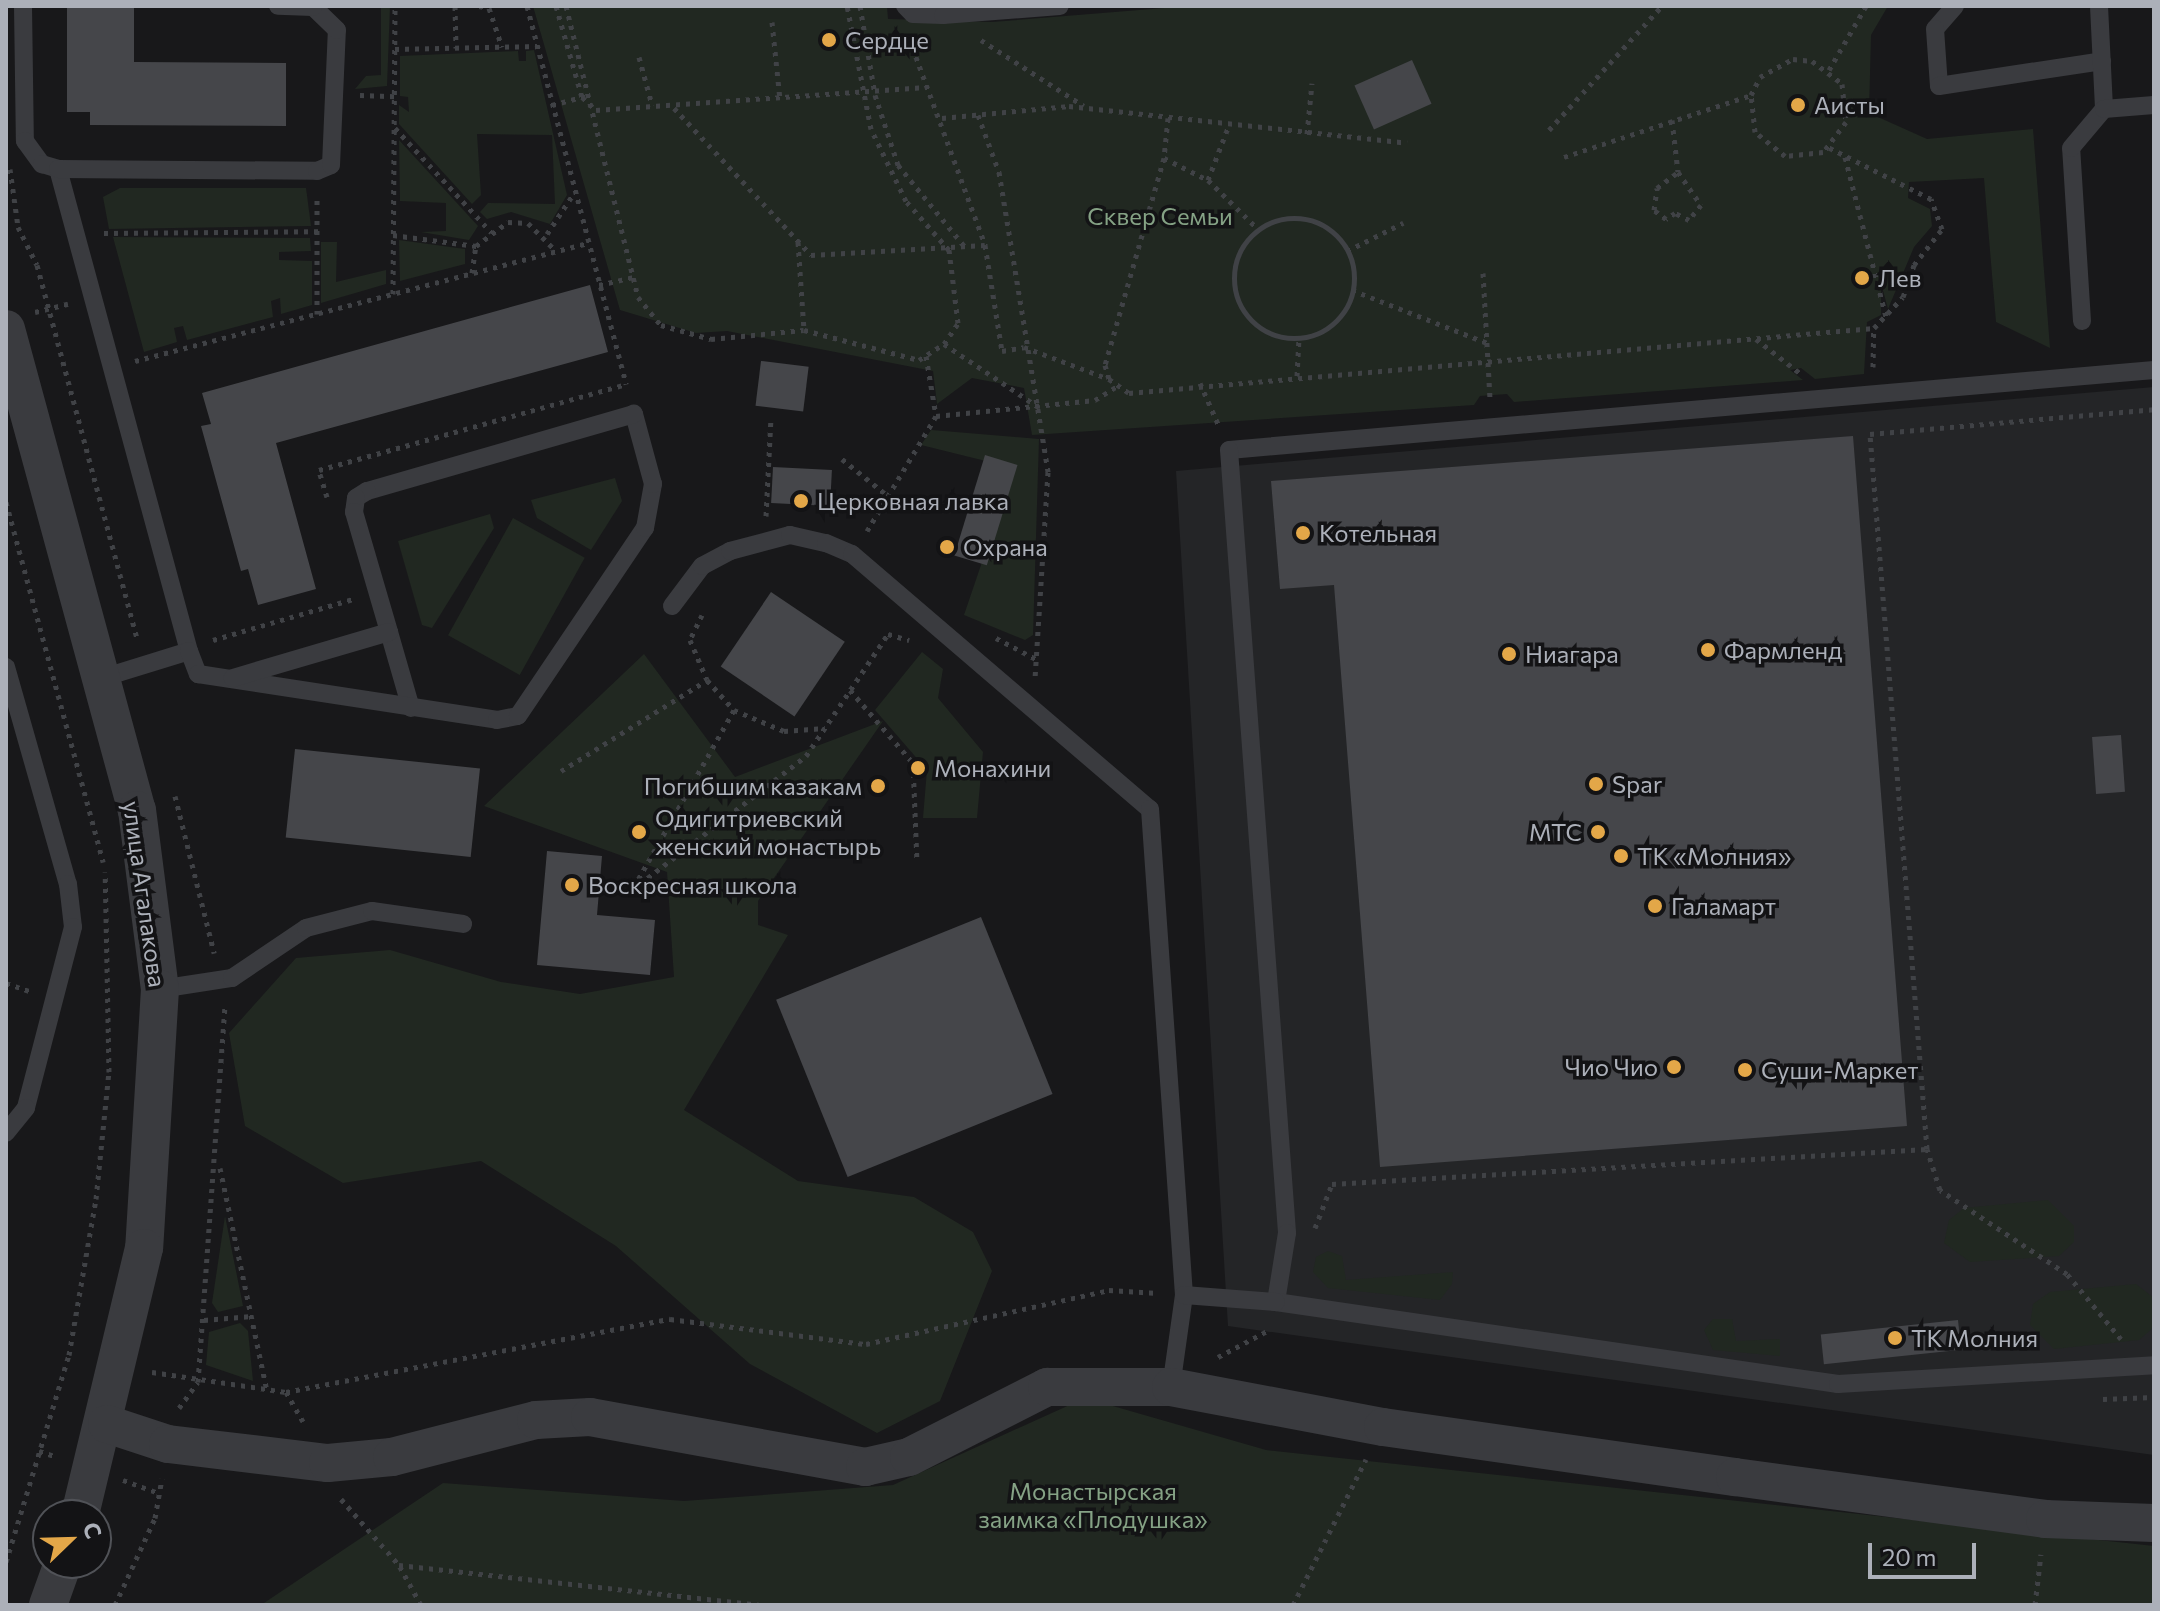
<!DOCTYPE html>
<html>
<head>
<meta charset="utf-8">
<style>
	body { margin:0 }
	#map { position:relative; width:2160px; height:1611px; overflow:hidden; background:#18181a; font-family:Commissioner,sans-serif }
	div>[style] { position:absolute }
	[style*='--x'] { left:calc(var(--x)*1px); top:calc(var(--y)*1px); width:calc(var(--w)*1px); rotate:calc(var(--a)*1deg) }
	.built>* { inset:0; background:#242527 }
	.green>* { inset:0; background:#212821; transform-origin:0 0 }
	.building>* { inset:0; background:#45464a; transform-origin:0 0 }
	.path>* { height:5px; margin-top:-2.5px; transform-origin:0; background:repeating-linear-gradient(90deg,#404246 0 4px,transparent 0 10px) }
	.path>.ring { margin:-2.5px; padding:0; box-sizing:content-box; background:none; border:5px solid #404246; border-radius:50% }
	.lane>* { height:18px; margin:-9px; padding:0 9px; transform-origin:9px; border-radius:9px; background:#3a3b3f }
	.street>* { height:38px; margin:-19px; padding:0 19px; transform-origin:19px; border-radius:19px; background:#3a3b3f }
	.dots>* { width:22px; height:22px; translate:-50% -50%; box-sizing:border-box; border:4px solid #131315; border-radius:50% }
	span { translate:-50% -50%; white-space:nowrap; text-align:center; line-height:1.15; -webkit-text-stroke:7px #131315; paint-order:stroke }
	.poi-label { font-size:24px; color:#acb0b9 }
	.left { translate:0 -50%; text-align:left }
	.right { translate:-100% -50%; text-align:right }
	.park-label { font-size:24px; color:#85a285 }
	.street-label { font-size:24px; color:#acb0b9 }
	.frame { position:absolute; inset:0; border:8px solid #acb0b9; pointer-events:none }
	.north { position:absolute; left:32px; top:1499px; width:80px; height:80px; box-sizing:border-box; background:#131315; border:2px solid #505257; border-radius:50%; rotate:67deg; font-size:22px; font-weight:700; line-height:32px; text-align:center; color:#acb0b9 }
	.north::after { content:''; display:block; margin:auto; width:28px; height:36px; background:#e3a748; clip-path:polygon(50% 0,100% 100%,50% 72%,0 100%) }
	.scale { position:absolute; left:1868px; top:1543px; width:108px; height:36px; box-sizing:border-box; border:4px solid #acb0b9; border-top:0; padding-left:10px; font-size:24px; line-height:28px; white-space:nowrap; color:#acb0b9; -webkit-text-stroke:6px #131315; paint-order:stroke }
</style>
</head>
<body>
<div id="map">
	<div class="built">
		<i style="clip-path:polygon(2154px 387px,2154px 1455px,1228px 1326px,1176px 471px)"></i>
	</div>
	<div class="green">
		<i style="clip-path:polygon(381px 6px,390px 6px,387px 86px,355px 89px,366px 76px,381px 75px)"></i>
		<i style="clip-path:polygon(533px 6px,887px 6px,888px 19px,992px 22px,1189px 6px,1888px 6px,1871px 35px,1869px 113px,1927px 139px,2033px 129px,2050px 348px,1996px 322px,1984px 178px,1909px 182px,1908px 198px,1930px 209px,1932px 226px,1914px 247px,1888px 309px,1881px 283px,1881px 315px,1867px 322px,1864px 374px,1815px 379px,1801px 368px,1790px 370px,1803px 380px,1514px 402px,1507px 394px,1480px 396px,1474px 405px,1032px 435px,1024px 388px,972px 378px,937px 404px,933px 371px,727px 331px,696px 333px,620px 310px)"></i>
		<i style="clip-path:polygon(534px 50px,567px 195px,550px 224px,511px 212px,487px 219px,480px 212px,488px 203px,555px 204px,552px 135px,477px 134px,481px 195px,472px 204px,399px 124px,399px 105px,409px 112px,408px 97px,400px 96px,400px 56px,518px 51px,519px 61px,526px 61px,526px 51px)"></i>
		<i style="clip-path:polygon(399px 140px,478px 226px,469px 240px,421px 232px,446px 231px,446px 203px,400px 201px)"></i>
		<i style="clip-path:polygon(120px 188px,306px 188px,311px 226px,109px 229px,103px 197px)"></i>
		<i style="clip-path:polygon(113px 237px,310px 238px,311px 251px,279px 252px,279px 260px,312px 261px,312px 305px,281px 314px,280px 298px,271px 301px,273px 317px,187px 340px,183px 326px,174px 328px,177px 342px,144px 352px)"></i>
		<i style="clip-path:polygon(399px 240px,465px 249px,465px 264px,400px 281px)"></i>
		<i style="clip-path:polygon(321px 242px,337px 242px,336px 282px,386px 270px,386px 284px,321px 303px)"></i>
		<i style="clip-path:polygon(931px 430px,1039px 439px,1033px 635px,1025px 640px,964px 615px,1014px 468px,921px 445px)"></i>
		<i style="clip-path:polygon(615px 478px,622px 501px,591px 550px,537px 518px,531px 500px)"></i>
		<i style="clip-path:polygon(490px 514px,494px 528px,432px 628px,422px 625px,398px 541px)"></i>
		<i style="left:513px;top:518px;width:82px;height:134px;rotate:29deg"></i>
		<i style="clip-path:polygon(922px 652px,943px 669px,938px 698px,983px 752px,977px 818px,923px 818px,927px 770px,875px 710px)"></i>
		<i style="clip-path:polygon(644px 654px,735px 777px,883px 721px,758px 901px,758px 925px,788px 935px,684px 1110px,798px 1181px,914px 1197px,973px 1232px,992px 1271px,940px 1401px,877px 1433px,750px 1364px,616px 1246px,481px 1161px,343px 1183px,245px 1126px,229px 1033px,296px 958px,390px 950px,501px 982px,580px 994px,674px 977px,667px 872px,484px 806px)"></i>
		<i style="clip-path:polygon(2048px 1200px,2074px 1226px,2074px 1242px,2059px 1256px,1970px 1262px,1944px 1243px,1949px 1220px,1964px 1208px)"></i>
		<i style="clip-path:polygon(225px 1216px,243px 1306px,218px 1312px,212px 1303px)"></i>
		<i style="clip-path:polygon(1328px 1251px,1342px 1256px,1346px 1280px,1453px 1272px,1452px 1284px,1440px 1300px,1328px 1288px,1313px 1272px,1316px 1257px)"></i>
		<i style="clip-path:polygon(2136px 1284px,2154px 1298px,2154px 1327px,2139px 1340px,2054px 1349px,2030px 1325px,2033px 1304px,2050px 1292px)"></i>
		<i style="clip-path:polygon(1713px 1319px,1732px 1319px,1736px 1341px,1780px 1339px,1780px 1356px,1713px 1350px,1704px 1330px)"></i>
		<i style="clip-path:polygon(240px 1323px,248px 1331px,253px 1381px,206px 1365px,209px 1332px)"></i>
		<i style="clip-path:polygon(1085px 1398px,1266px 1450px,2154px 1546px,2154px 1605px,261px 1605px,443px 1483px,684px 1501px,893px 1485px)"></i>
	</div>
	<div class="building">
		<i style="clip-path:polygon(67px 6px,134px 6px,134px 62px,286px 63px,286px 126px,90px 125px,90px 112px,67px 112px)"></i>
		<i style="left:1412px;top:60px;width:48px;height:63px;rotate:66deg"></i>
		<i style="clip-path:polygon(590px 285px,608px 352px,276px 443px,316px 589px,258px 605px,248px 569px,241px 571px,201px 426px,211px 424px,202px 393px)"></i>
		<i style="left:761px;top:361px;width:48px;height:45px;rotate:7deg"></i>
		<i style="clip-path:polygon(1853px 436px,1907px 1126px,1380px 1167px,1334px 585px,1280px 589px,1271px 481px)"></i>
		<i style="left:985px;top:455px;width:34px;height:105px;rotate:17deg"></i>
		<i style="left:773px;top:467px;width:59px;height:36px;rotate:3deg"></i>
		<i style="left:771px;top:592px;width:89px;height:90px;rotate:34deg"></i>
		<i style="left:2121px;top:735px;width:57px;height:29px;rotate:86deg"></i>
		<i style="left:295px;top:749px;width:186px;height:89px;rotate:6deg"></i>
		<i style="clip-path:polygon(547px 851px,602px 856px,597px 915px,655px 920px,650px 975px,537px 965px)"></i>
		<i style="left:981px;top:917px;width:191px;height:221px;rotate:68deg"></i>
		<i style="left:1958px;top:1320px;width:30px;height:138px;rotate:84deg"></i>
	</div>
	<div class="path">
		<i style="--x:455;--y:6;--w:42;--a:88.6"></i>
		<i style="--x:479;--y:6;--w:10;--a:11"></i>
		<i style="--x:489;--y:8;--w:41;--a:71.6"></i>
		<i style="--x:527;--y:6;--w:391;--a:75.3"></i>
		<i style="--x:556;--y:6;--w:95;--a:74.1"></i>
		<i style="--x:582;--y:97;--w:19;--a:43"></i>
		<i style="--x:596;--y:110;--w:331;--a:-4"></i>
		<i style="--x:566;--y:6;--w:300;--a:76.1"></i>
		<i style="--x:638;--y:297;--w:36;--a:51"></i>
		<i style="--x:661;--y:325;--w:52;--a:15.6"></i>
		<i style="--x:711;--y:339;--w:93;--a:-5.5"></i>
		<i style="--x:804;--y:330;--w:119;--a:14.6"></i>
		<i style="--x:919;--y:360;--w:30;--a:-33"></i>
		<i style="--x:944;--y:344;--w:25;--a:-56"></i>
		<i style="--x:958;--y:323;--w:74;--a:-97"></i>
		<i style="--x:949;--y:250;--w:65;--a:-131.3"></i>
		<i style="--x:906;--y:201;--w:80;--a:-115.9"></i>
		<i style="--x:871;--y:129;--w:125;--a:-101"></i>
		<i style="--x:860;--y:6;--w:90;--a:80.4"></i>
		<i style="--x:875;--y:95;--w:74;--a:71.8"></i>
		<i style="--x:898;--y:165;--w:107;--a:50.7"></i>
		<i style="--x:772;--y:22;--w:78;--a:84.1"></i>
		<i style="--x:909;--y:38;--w:221;--a:69.8"></i>
		<i style="--x:985;--y:245;--w:107;--a:80.9"></i>
		<i style="--x:1002;--y:351;--w:22;--a:-10"></i>
		<i style="--x:1024;--y:347;--w:91;--a:20.6"></i>
		<i style="--x:981;--y:40;--w:122;--a:32.7"></i>
		<i style="--x:395;--y:49;--w:142;--a:-1.2"></i>
		<i style="--x:639;--y:57;--w:50;--a:74.8"></i>
		<i style="--x:1829;--y:70;--w:74;--a:-60"></i>
		<i style="--x:360;--y:95;--w:35;--a:2"></i>
		<i style="--x:552;--y:105;--w:39;--a:-15"></i>
		<i style="--x:674;--y:108;--w:201;--a:47"></i>
		<i style="--x:811;--y:255;--w:174;--a:-3.3"></i>
		<i style="--x:978;--y:115;--w:61;--a:69.8"></i>
		<i style="--x:999;--y:172;--w:304;--a:80.7"></i>
		<i style="--x:1048;--y:472;--w:205;--a:93.6"></i>
		<i style="--x:942;--y:118;--w:128;--a:-5.4"></i>
		<i style="--x:1069;--y:106;--w:340;--a:6.2"></i>
		<i style="--x:1168;--y:118;--w:40;--a:95.7"></i>
		<i style="--x:1164;--y:158;--w:215;--a:105.9"></i>
		<i style="--x:1105;--y:365;--w:15;--a:74"></i>
		<i style="--x:1109;--y:379;--w:24;--a:35"></i>
		<i style="--x:1129;--y:393;--w:748;--a:-4.99"></i>
		<i style="--x:1874;--y:328;--w:42;--a:-46.9"></i>
		<i style="--x:1903;--y:297;--w:34;--a:-71"></i>
		<i style="--x:1914;--y:265;--w:46;--a:-52.1"></i>
		<i style="--x:1942;--y:229;--w:32;--a:-110"></i>
		<i style="--x:1931;--y:199;--w:115;--a:-153.2"></i>
		<i style="--x:1672;--y:120;--w:52;--a:83.4"></i>
		<i style="--x:1678;--y:172;--w:40;--a:55.1"></i>
		<i style="--x:1701;--y:205;--w:19;--a:129"></i>
		<i style="--x:1689;--y:220;--w:16;--a:-153"></i>
		<i style="--x:1675;--y:213;--w:11;--a:146"></i>
		<i style="--x:1666;--y:219;--w:15;--a:-143"></i>
		<i style="--x:1654;--y:210;--w:22;--a:-82"></i>
		<i style="--x:1657;--y:188;--w:26;--a:-37"></i>
		<i style="--x:395;--y:128;--w:142;--a:47.3"></i>
		<i style="--x:1549;--y:130;--w:168;--a:-47.7"></i>
		<i style="--x:1307;--y:134;--w:51;--a:-84.4"></i>
		<i style="--x:1564;--y:157;--w:197;--a:-18.3"></i>
		<i style="--x:1751;--y:95;--w:20;--a:-63"></i>
		<i style="--x:1760;--y:77;--w:38;--a:-29"></i>
		<i style="--x:1793;--y:59;--w:19;--a:6"></i>
		<i style="--x:1812;--y:61;--w:38;--a:37"></i>
		<i style="--x:1842;--y:84;--w:38;--a:84"></i>
		<i style="--x:1846;--y:122;--w:38;--a:127"></i>
		<i style="--x:1823;--y:152;--w:38;--a:174"></i>
		<i style="--x:1785;--y:156;--w:38;--a:-141"></i>
		<i style="--x:1755;--y:132;--w:37;--a:-96"></i>
		<i style="--x:1845;--y:157;--w:169;--a:75.6"></i>
		<i style="--x:1164;--y:158;--w:49;--a:26.6"></i>
		<i style="--x:1208;--y:180;--w:70;--a:44.4"></i>
		<i style="--x:10;--y:169;--w:59;--a:82.1"></i>
		<i style="--x:18;--y:227;--w:42;--a:63.4"></i>
		<i style="--x:37;--y:265;--w:387;--a:75"></i>
		<i style="--x:1208;--y:180;--w:59;--a:-69.1"></i>
		<i class="ring" style="left:1234px;top:218px;width:115px;height:115px"></i>
		<i style="--x:104;--y:233;--w:214;--a:-0.5"></i>
		<i style="--x:547;--y:234;--w:49;--a:-56.6"></i>
		<i style="--x:393;--y:235;--w:84;--a:7.5"></i>
		<i style="--x:798;--y:242;--w:88;--a:86.1"></i>
		<i style="--x:1347;--y:251;--w:63;--a:-26.6"></i>
		<i style="--x:472;--y:273;--w:27;--a:-82"></i>
		<i style="--x:476;--y:246;--w:40;--a:-37"></i>
		<i style="--x:508;--y:222;--w:20;--a:3"></i>
		<i style="--x:528;--y:223;--w:40;--a:45"></i>
		<i style="--x:1483;--y:273;--w:127;--a:86.8"></i>
		<i style="--x:599;--y:285;--w:35;--a:-13"></i>
		<i style="--x:1352;--y:290;--w:145;--a:21.4"></i>
		<i style="--x:393;--y:294;--w:288;--a:-89.6"></i>
		<i style="--x:35;--y:312;--w:34;--a:-14"></i>
		<i style="--x:317;--y:314;--w:118;--a:-90"></i>
		<i style="--x:1756;--y:339;--w:57;--a:37.9"></i>
		<i style="--x:944;--y:344;--w:115;--a:33.7"></i>
		<i style="--x:926;--y:356;--w:61;--a:80.5"></i>
		<i style="--x:135;--y:361;--w:467;--a:-14.6"></i>
		<i style="--x:1873;--y:367;--w:39;--a:-89"></i>
		<i style="--x:1297;--y:376;--w:38;--a:-87"></i>
		<i style="--x:1200;--y:383;--w:47;--a:66.2"></i>
		<i style="--x:842;--y:459;--w:59;--a:38.8"></i>
		<i style="--x:327;--y:497;--w:28;--a:-107"></i>
		<i style="--x:319;--y:470;--w:319;--a:-15.6"></i>
		<i style="--x:6;--y:502;--w:373;--a:74.9"></i>
		<i style="--x:766;--y:516;--w:99;--a:-87.1"></i>
		<i style="--x:867;--y:531;--w:134;--a:-59"></i>
		<i style="--x:936;--y:416;--w:160;--a:-5.7"></i>
		<i style="--x:1095;--y:400;--w:25;--a:-32"></i>
		<i style="--x:702;--y:615;--w:28;--a:116"></i>
		<i style="--x:690;--y:640;--w:43;--a:67"></i>
		<i style="--x:707;--y:680;--w:40;--a:48"></i>
		<i style="--x:734;--y:710;--w:54;--a:22.8"></i>
		<i style="--x:784;--y:731;--w:41;--a:-4.2"></i>
		<i style="--x:996;--y:638;--w:45;--a:27.7"></i>
		<i style="--x:213;--y:640;--w:146;--a:-16.3"></i>
		<i style="--x:850;--y:690;--w:96;--a:49.2"></i>
		<i style="--x:913;--y:763;--w:99;--a:87.7"></i>
		<i style="--x:734;--y:710;--w:207;--a:119.5"></i>
		<i style="--x:632;--y:890;--w:220;--a:-37.6"></i>
		<i style="--x:806;--y:756;--w:147;--a:-56.1"></i>
		<i style="--x:888;--y:634;--w:22;--a:16"></i>
		<i style="--x:561;--y:771;--w:172;--a:-31.9"></i>
		<i style="--x:175;--y:796;--w:162;--a:76"></i>
		<i style="--x:6;--y:983;--w:28;--a:19"></i>
		<i style="--x:220;--y:1168;--w:228;--a:78.1"></i>
		<i style="--x:1315;--y:1228;--w:47;--a:-68.9"></i>
		<i style="--x:1332;--y:1184;--w:596;--a:-3.37"></i>
		<i style="--x:204;--y:1320;--w:48;--a:-4.8"></i>
		<i style="--x:2121;--y:1339;--w:85;--a:-129.7"></i>
		<i style="--x:2067;--y:1274;--w:152;--a:-146.5"></i>
		<i style="--x:1940;--y:1190;--w:43;--a:-107.6"></i>
		<i style="--x:1927;--y:1149;--w:717;--a:-94.56"></i>
		<i style="--x:1870;--y:434;--w:285;--a:-5"></i>
		<i style="--x:1218;--y:1357;--w:58;--a:-27.9"></i>
		<i style="--x:152;--y:1372;--w:135;--a:8.5"></i>
		<i style="--x:286;--y:1392;--w:391;--a:-10.8"></i>
		<i style="--x:670;--y:1319;--w:198;--a:7.3"></i>
		<i style="--x:866;--y:1344;--w:249;--a:-12.5"></i>
		<i style="--x:1109;--y:1290;--w:49;--a:3.5"></i>
		<i style="--x:286;--y:1392;--w:34;--a:60"></i>
		<i style="--x:2103;--y:1399;--w:51;--a:-2.2"></i>
		<i style="--x:179;--y:1408;--w:32;--a:-54"></i>
		<i style="--x:198;--y:1382;--w:377;--a:-85.9"></i>
		<i style="--x:39;--y:1451;--w:19;--a:18"></i>
		<i style="--x:123;--y:1480;--w:38;--a:20"></i>
		<i style="--x:341;--y:1499;--w:88;--a:48.7"></i>
		<i style="--x:6;--y:1562;--w:216;--a:-73.1"></i>
		<i style="--x:69;--y:1355;--w:158;--a:-80.2"></i>
		<i style="--x:96;--y:1199;--w:128;--a:-84.2"></i>
		<i style="--x:109;--y:1072;--w:200;--a:-91.1"></i>
		<i style="--x:115;--y:1605;--w:96;--a:-65.3"></i>
		<i style="--x:155;--y:1518;--w:40;--a:-80"></i>
		<i style="--x:421;--y:1605;--w:46;--a:-118.8"></i>
		<i style="--x:399;--y:1565;--w:362;--a:6.3"></i>
		<i style="--x:1293;--y:1605;--w:163;--a:-63.4"></i>
		<i style="--x:2035;--y:1605;--w:51;--a:-83.3"></i>
	</div>
	<div class="lane">
		<i style="--x:23;--y:6;--w:135;--a:89.2"></i>
		<i style="--x:25;--y:141;--w:29;--a:54"></i>
		<i style="--x:42;--y:164;--w:17;--a:17"></i>
		<i style="--x:58;--y:169;--w:499;--a:74.8"></i>
		<i style="--x:905;--y:6;--w:11;--a:45"></i>
		<i style="--x:913;--y:14;--w:30;--a:2"></i>
		<i style="--x:943;--y:15;--w:117;--a:-4.4"></i>
		<i style="--x:1955;--y:6;--w:30;--a:131"></i>
		<i style="--x:1935;--y:29;--w:57;--a:86"></i>
		<i style="--x:1939;--y:86;--w:165;--a:-8.7"></i>
		<i style="--x:2099;--y:6;--w:103;--a:87.2"></i>
		<i style="--x:58;--y:169;--w:259;--a:0.4"></i>
		<i style="--x:317;--y:171;--w:15;--a:-23"></i>
		<i style="--x:331;--y:165;--w:135;--a:-87.5"></i>
		<i style="--x:337;--y:30;--w:33;--a:-136"></i>
		<i style="--x:313;--y:7;--w:35;--a:-178"></i>
		<i style="--x:2082;--y:321;--w:173;--a:-93.6"></i>
		<i style="--x:2071;--y:148;--w:51;--a:-49.8"></i>
		<i style="--x:2104;--y:109;--w:50;--a:-4.6"></i>
		<i style="--x:2154;--y:370;--w:928;--a:175.06"></i>
		<i style="--x:1229;--y:450;--w:785;--a:85.76"></i>
		<i style="--x:1287;--y:1233;--w:70;--a:99.1"></i>
		<i style="--x:1276;--y:1302;--w:568;--a:8.3"></i>
		<i style="--x:1838;--y:1384;--w:317;--a:-3.4"></i>
		<i style="--x:672;--y:606;--w:50;--a:-53.1"></i>
		<i style="--x:702;--y:566;--w:32;--a:-28"></i>
		<i style="--x:730;--y:551;--w:62;--a:-14.9"></i>
		<i style="--x:790;--y:535;--w:37;--a:13"></i>
		<i style="--x:826;--y:543;--w:28;--a:23"></i>
		<i style="--x:852;--y:554;--w:392;--a:40.6"></i>
		<i style="--x:1150;--y:809;--w:487;--a:86"></i>
		<i style="--x:1184;--y:1295;--w:93;--a:98"></i>
		<i style="--x:389;--y:632;--w:79;--a:73.9"></i>
		<i style="--x:6;--y:667;--w:226;--a:74.1"></i>
		<i style="--x:68;--y:884;--w:43;--a:83.4"></i>
		<i style="--x:73;--y:927;--w:187;--a:104.6"></i>
		<i style="--x:26;--y:1108;--w:32;--a:129"></i>
		<i style="--x:102;--y:678;--w:91;--a:-17.2"></i>
		<i style="--x:189;--y:651;--w:25;--a:69"></i>
		<i style="--x:198;--y:674;--w:303;--a:8.7"></i>
		<i style="--x:497;--y:720;--w:21;--a:-11"></i>
		<i style="--x:518;--y:716;--w:227;--a:-56"></i>
		<i style="--x:645;--y:528;--w:45;--a:-79.7"></i>
		<i style="--x:653;--y:484;--w:73;--a:-105.2"></i>
		<i style="--x:634;--y:414;--w:278;--a:163.9"></i>
		<i style="--x:367;--y:491;--w:13;--a:148"></i>
		<i style="--x:356;--y:498;--w:14;--a:98"></i>
		<i style="--x:354;--y:512;--w:125;--a:73.7"></i>
		<i style="--x:389;--y:632;--w:163;--a:163.6"></i>
		<i style="--x:160;--y:989;--w:73;--a:-8.7"></i>
		<i style="--x:232;--y:978;--w:89;--a:-34"></i>
		<i style="--x:306;--y:928;--w:68;--a:-14.4"></i>
		<i style="--x:372;--y:911;--w:92;--a:8.1"></i>
		<i style="--x:1184;--y:1295;--w:92;--a:4.4"></i>
	</div>
	<div class="street">
		<i style="--x:6;--y:329;--w:499;--a:74.8"></i>
		<i style="--x:137;--y:810;--w:180;--a:82.7"></i>
		<i style="--x:160;--y:989;--w:259;--a:93.5"></i>
		<i style="--x:144;--y:1248;--w:275;--a:103.5"></i>
		<i style="--x:107;--y:1424;--w:64;--a:18.2"></i>
		<i style="--x:168;--y:1444;--w:161;--a:6.8"></i>
		<i style="--x:328;--y:1463;--w:64;--a:-5.4"></i>
		<i style="--x:392;--y:1457;--w:149;--a:-14.4"></i>
		<i style="--x:536;--y:1420;--w:54;--a:-3.2"></i>
		<i style="--x:590;--y:1417;--w:280;--a:10.3"></i>
		<i style="--x:865;--y:1467;--w:45;--a:-12.8"></i>
		<i style="--x:909;--y:1457;--w:155;--a:-26.9"></i>
		<i style="--x:1047;--y:1387;--w:124;--a:0"></i>
		<i style="--x:1171;--y:1387;--w:216;--a:10.7"></i>
		<i style="--x:1383;--y:1427;--w:356;--a:8.1"></i>
		<i style="--x:1735;--y:1477;--w:313;--a:7.7"></i>
		<i style="--x:2045;--y:1519;--w:109;--a:2.1"></i>
		<i style="--x:48;--y:1605;--w:45;--a:-70.3"></i>
	</div>
	<div class="dots">
		<i style="left:829px;top:40px;background:#e3a748"></i>
		<i style="left:1798px;top:105px;background:#e3a748"></i>
		<i style="left:1862px;top:278px;background:#e3a748"></i>
		<i style="left:801px;top:501px;background:#e3a748"></i>
		<i style="left:1303px;top:533px;background:#e3a748"></i>
		<i style="left:947px;top:547px;background:#e3a748"></i>
		<i style="left:1708px;top:650px;background:#e3a748"></i>
		<i style="left:1509px;top:654px;background:#e3a748"></i>
		<i style="left:918px;top:768px;background:#e3a748"></i>
		<i style="left:1596px;top:784px;background:#e3a748"></i>
		<i style="left:878px;top:786px;background:#e3a748"></i>
		<i style="left:639px;top:832px;background:#e3a748"></i>
		<i style="left:1598px;top:832px;background:#e3a748"></i>
		<i style="left:1621px;top:856px;background:#e3a748"></i>
		<i style="left:572px;top:885px;background:#e3a748"></i>
		<i style="left:1655px;top:906px;background:#e3a748"></i>
		<i style="left:1674px;top:1067px;background:#e3a748"></i>
		<i style="left:1745px;top:1070px;background:#e3a748"></i>
		<i style="left:1895px;top:1338px;background:#e3a748"></i>
	</div>
	<div class="poi-label">
		<span class="left" style="left:845px;top:40px">Сердце</span>
		<span class="left" style="left:1814px;top:105px">Аисты</span>
		<span class="left" style="left:1878px;top:278px">Лев</span>
		<span class="left" style="left:817px;top:501px">Церковная лавка</span>
		<span class="left" style="left:1319px;top:533px">Котельная</span>
		<span class="left" style="left:963px;top:547px">Охрана</span>
		<span class="left" style="left:1724px;top:650px">Фармленд</span>
		<span class="left" style="left:1525px;top:654px">Ниагара</span>
		<span class="left" style="left:934px;top:768px">Монахини</span>
		<span class="left" style="left:1612px;top:784px">Spar</span>
		<span class="right" style="left:862px;top:786px">Погибшим казакам</span>
		<span class="left" style="left:655px;top:832px">Одигитриевский<br>женский монастырь</span>
		<span class="right" style="left:1582px;top:832px">МТС</span>
		<span class="left" style="left:1637px;top:856px">ТК «Молния»</span>
		<span class="left" style="left:588px;top:885px">Воскресная школа</span>
		<span class="left" style="left:1671px;top:906px">Галамарт</span>
		<span class="right" style="left:1658px;top:1067px">Чио Чио</span>
		<span class="left" style="left:1761px;top:1070px">Суши-Маркет</span>
		<span class="left" style="left:1911px;top:1338px">ТК Молния</span>
	</div>
	<div class="park-label">
		<span style="left:1160px;top:216px">Сквер Семьи</span>
		<span style="left:1093px;top:1505px">Монастырская<br>заимка «Плодушка»</span>
	</div>
	<div class="street-label">
		<span style="left:145px;top:894px;rotate:82deg">улица Агалакова</span>
	</div>
	<div class="frame"></div>
	<div class="north">С</div>
	<div class="scale">20 m</div>
</div>
</body>
</html>
